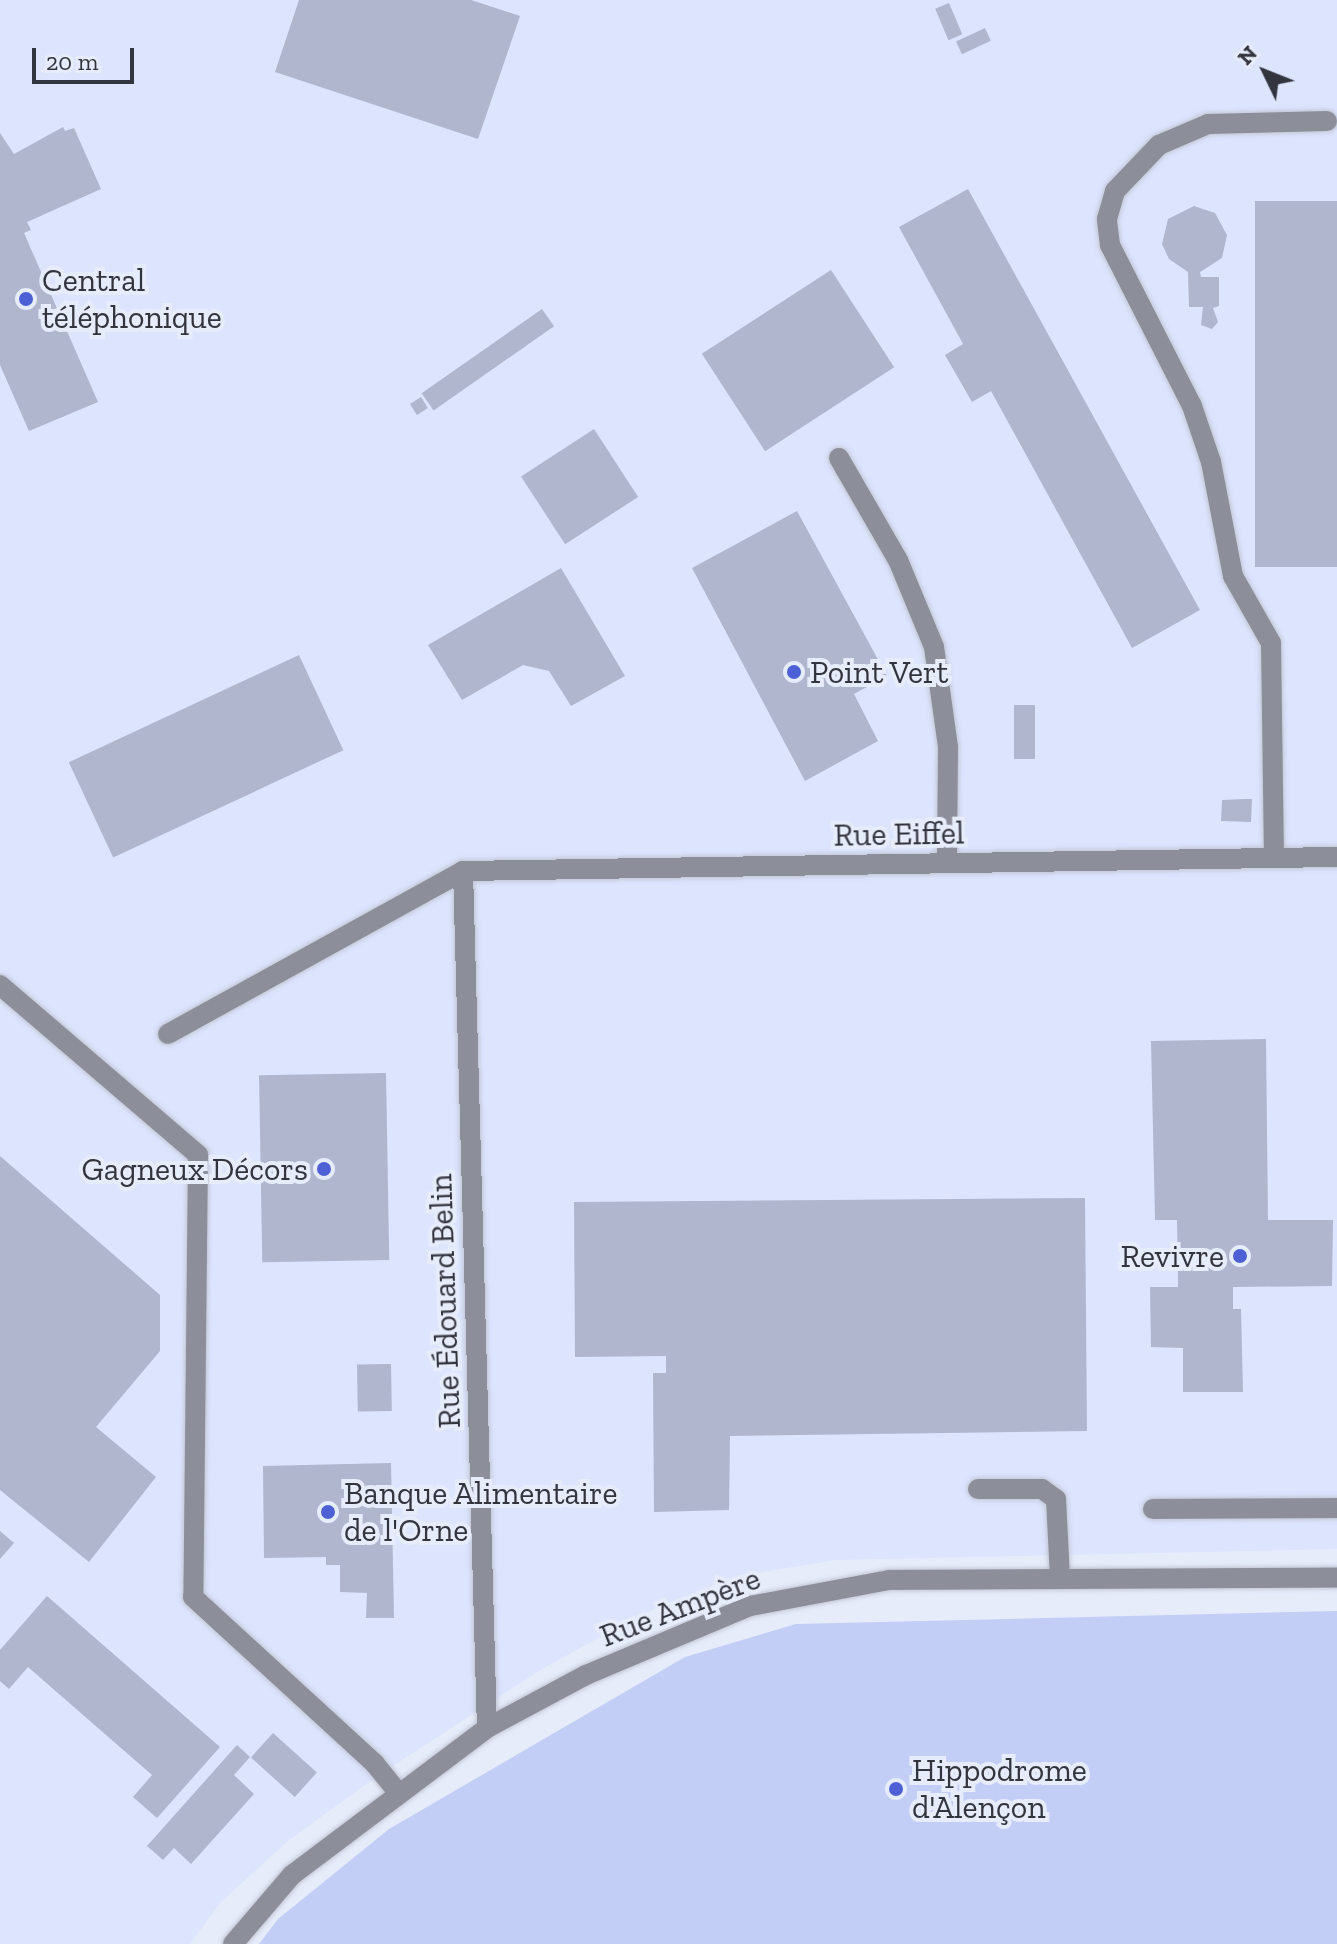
<!DOCTYPE html>
<html>
<head>
<meta charset="utf-8">
<style>
	body { margin:0 }
	#map { position:relative; width:1337px; height:1944px; overflow:hidden; background:#e7ecfb; font-family:"Zilla Slab",serif }
	div>[style] { position:absolute }
	[style*='--x'] { left:calc(var(--x)*1px); top:calc(var(--y)*1px); width:calc(var(--w)*1px); rotate:calc(var(--a)*1deg) }
	.built>* { inset:0; background:#dce4fe }
	.green>* { inset:0; background:#c3cef6 }
	.building>* { inset:0; background:#afb6ce; transform-origin:0 0 }
	.roads { filter:drop-shadow(0 0 2px #c3c7d5) drop-shadow(0 0 2px #c3c7d5) }
	.minor>* { height:20px; margin:-10px; padding:0 10px; transform-origin:10px; border-radius:10px; background:#8c8f9a }
	.dots>* { width:22px; height:22px; translate:-50% -50%; box-sizing:border-box; border:4px solid #e7ecfb; border-radius:50% }
	span { translate:-50% -50%; white-space:nowrap; text-align:center; line-height:1.15; -webkit-text-stroke:8px #e7ecfb; paint-order:stroke }
	.poi-label { font-size:32px; color:#32343e }
	.left { translate:0 -50%; text-align:left }
	.right { translate:-100% -50%; text-align:right }
	.street-label { font-size:32px; color:#32343e }
	.north { position:absolute; left:1225px; top:32px; width:80px; height:80px; -webkit-text-stroke:6px #e7ecfb; paint-order:stroke; rotate:313deg; font-size:22px; font-weight:700; line-height:32px; text-align:center; color:#32343e }
	.north::after { content:''; display:block; margin:auto; width:28px; height:36px; background:#32343e; clip-path:polygon(50% 0,100% 100%,50% 72%,0 100%) }
	.scale { position:absolute; left:32px; top:48px; width:102px; height:36px; box-sizing:border-box; border:4px solid #32343e; border-top:0; padding-left:10px; font-size:24px; line-height:28px; white-space:nowrap; color:#32343e; -webkit-text-stroke:6px #e7ecfb; paint-order:stroke }
</style>
</head>
<body>
<div id="map">
	<div class="built">
		<i style="clip-path:polygon(0 0,1337px 0,1337px 1549px,836px 1560px,737px 1576px,640px 1615px,542px 1669px,376px 1777px,288px 1841px,221px 1902px,190px 1944px,0 1944px)"></i>
	</div>
	<div class="green">
		<i style="clip-path:polygon(1337px 1611px,1337px 1944px,259px 1944px,278px 1919px,389px 1829px,685px 1657px,796px 1624px)"></i>
	</div>
	<div class="building">
		<i style="clip-path:polygon(299px 0,471px 0,520px 16px,478px 139px,275px 72px)"></i>
		<i style="left:949px;top:3px;width:34px;height:15px;rotate:67deg"></i>
		<i style="left:985px;top:28px;width:14px;height:32px;rotate:65deg"></i>
		<i style="clip-path:polygon(63px 127px,65px 131px,74px 128px,101px 189px,27px 222px,31px 230px,24px 233px,98px 402px,29px 431px,0 365px,0 133px,14px 154px)"></i>
		<i style="clip-path:polygon(968px 189px,1200px 610px,1132px 648px,991px 391px,972px 402px,945px 355px,963px 344px,899px 227px)"></i>
		<i style="left:1337px;top:201px;width:366px;height:82px;rotate:90deg"></i>
		<i style="clip-path:polygon(1194px 206px,1215px 213px,1227px 235px,1222px 258px,1200px 272px,1201px 277px,1219px 277px,1219px 306px,1213px 308px,1218px 322px,1212px 329px,1201px 325px,1203px 307px,1189px 307px,1188px 272px,1169px 259px,1162px 244px,1168px 219px)"></i>
		<i style="left:831px;top:270px;width:116px;height:154px;rotate:57deg"></i>
		<i style="left:542px;top:309px;width:21px;height:147px;rotate:55deg"></i>
		<i style="left:421px;top:397px;width:13px;height:13px;rotate:58deg"></i>
		<i style="left:594px;top:429px;width:81px;height:87px;rotate:57deg"></i>
		<i style="clip-path:polygon(797px 511px,887px 676px,854px 694px,878px 741px,805px 781px,692px 568px)"></i>
		<i style="clip-path:polygon(561px 568px,625px 676px,571px 706px,549px 671px,523px 665px,462px 700px,428px 645px)"></i>
		<i style="left:299px;top:655px;width:105px;height:254px;rotate:65deg"></i>
		<i style="left:1014px;top:705px;width:21px;height:54px"></i>
		<i style="clip-path:polygon(1244px 799px,1252px 799px,1251px 822px,1221px 821px,1222px 800px)"></i>
		<i style="clip-path:polygon(1266px 1039px,1268px 1220px,1333px 1220px,1332px 1286px,1233px 1287px,1233px 1309px,1241px 1309px,1243px 1392px,1183px 1392px,1183px 1348px,1151px 1347px,1150px 1287px,1178px 1287px,1178px 1275px,1177px 1220px,1155px 1220px,1151px 1041px)"></i>
		<i style="left:386px;top:1073px;width:187px;height:127px;rotate:89deg"></i>
		<i style="clip-path:polygon(0 1156px,160px 1295px,160px 1351px,96px 1427px,156px 1477px,89px 1562px,0 1490px)"></i>
		<i style="clip-path:polygon(1085px 1198px,1087px 1431px,730px 1436px,729px 1510px,654px 1512px,653px 1373px,666px 1373px,666px 1356px,575px 1357px,574px 1202px)"></i>
		<i style="left:391px;top:1364px;width:47px;height:34px;rotate:89deg"></i>
		<i style="clip-path:polygon(391px 1463px,394px 1618px,366px 1618px,367px 1593px,340px 1592px,340px 1565px,326px 1565px,326px 1557px,264px 1558px,263px 1466px)"></i>
		<i style="clip-path:polygon(0 1531px,14px 1543px,0 1559px)"></i>
		<i style="clip-path:polygon(47px 1596px,220px 1747px,157px 1818px,133px 1797px,152px 1775px,28px 1667px,9px 1689px,0 1681px,0 1650px)"></i>
		<i style="left:273px;top:1733px;width:59px;height:33px;rotate:42deg"></i>
		<i style="clip-path:polygon(237px 1745px,250px 1757px,234px 1775px,254px 1794px,191px 1864px,174px 1848px,163px 1860px,147px 1846px)"></i>
	</div>
	<div class="roads">
		<div class="minor">
			<i style="--x:839;--y:458;--w:118;--a:60"></i>
			<i style="--x:898;--y:560;--w:94;--a:67.5"></i>
			<i style="--x:934;--y:647;--w:101;--a:82"></i>
			<i style="--x:948;--y:747;--w:116;--a:90.5"></i>
			<i style="--x:1274;--y:858;--w:215;--a:-90.8"></i>
			<i style="--x:1271;--y:643;--w:77;--a:-119.6"></i>
			<i style="--x:1233;--y:576;--w:116;--a:-100.9"></i>
			<i style="--x:1211;--y:462;--w:59;--a:-108.7"></i>
			<i style="--x:1192;--y:406;--w:181;--a:-117"></i>
			<i style="--x:1110;--y:245;--w:26;--a:-97"></i>
			<i style="--x:1107;--y:219;--w:29;--a:-74"></i>
			<i style="--x:1115;--y:191;--w:64;--a:-46.3"></i>
			<i style="--x:1159;--y:145;--w:53;--a:-23.2"></i>
			<i style="--x:1208;--y:124;--w:119;--a:-1.4"></i>
			<i style="--x:463;--y:871;--w:857;--a:88.4"></i>
			<i style="--x:0;--y:985;--w:261;--a:40.6"></i>
			<i style="--x:198;--y:1155;--w:442;--a:90.6"></i>
			<i style="--x:193;--y:1597;--w:247;--a:42.5"></i>
			<i style="--x:375;--y:1764;--w:38;--a:51"></i>
			<i style="--x:168;--y:1034;--w:337;--a:-28.9"></i>
			<i style="--x:463;--y:871;--w:874;--a:-0.92"></i>
			<i style="--x:978;--y:1489;--w:64;--a:0"></i>
			<i style="--x:1042;--y:1489;--w:17;--a:36"></i>
			<i style="--x:1056;--y:1499;--w:80;--a:87.1"></i>
			<i style="--x:1153;--y:1509;--w:184;--a:-0.3"></i>
			<i style="--x:233;--y:1944;--w:91;--a:-49.5"></i>
			<i style="--x:292;--y:1875;--w:244;--a:-37"></i>
			<i style="--x:487;--y:1728;--w:112;--a:-28.2"></i>
			<i style="--x:586;--y:1675;--w:178;--a:-22.8"></i>
			<i style="--x:750;--y:1606;--w:141;--a:-10.6"></i>
			<i style="--x:889;--y:1580;--w:448;--a:-0.3"></i>
		</div>
	</div>
	<div class="dots">
		<i style="left:26px;top:299px;background:#4e60d5"></i>
		<i style="left:794px;top:672px;background:#4e60d5"></i>
		<i style="left:324px;top:1169px;background:#4e60d5"></i>
		<i style="left:1240px;top:1256px;background:#4e60d5"></i>
		<i style="left:328px;top:1512px;background:#4e60d5"></i>
		<i style="left:896px;top:1789px;background:#4e60d5"></i>
	</div>
	<div class="poi-label">
		<span class="left" style="left:42px;top:299px">Central<br>téléphonique</span>
		<span class="left" style="left:810px;top:672px">Point Vert</span>
		<span class="right" style="left:308px;top:1169px">Gagneux Décors</span>
		<span class="right" style="left:1224px;top:1256px">Revivre</span>
		<span class="left" style="left:344px;top:1512px">Banque Alimentaire<br>de l'Orne</span>
		<span class="left" style="left:912px;top:1789px">Hippodrome<br>d'Alençon</span>
	</div>
	<div class="street-label">
		<span style="left:899px;top:834px;rotate:-1deg">Rue Eiffel</span>
		<span style="left:445px;top:1301px;rotate:-92deg">Rue Édouard Belin</span>
		<span style="left:680px;top:1607px;rotate:-21deg">Rue Ampère</span>
	</div>
	<div class="north">N</div>
	<div class="scale">20 m</div>
</div>
</body>
</html>
